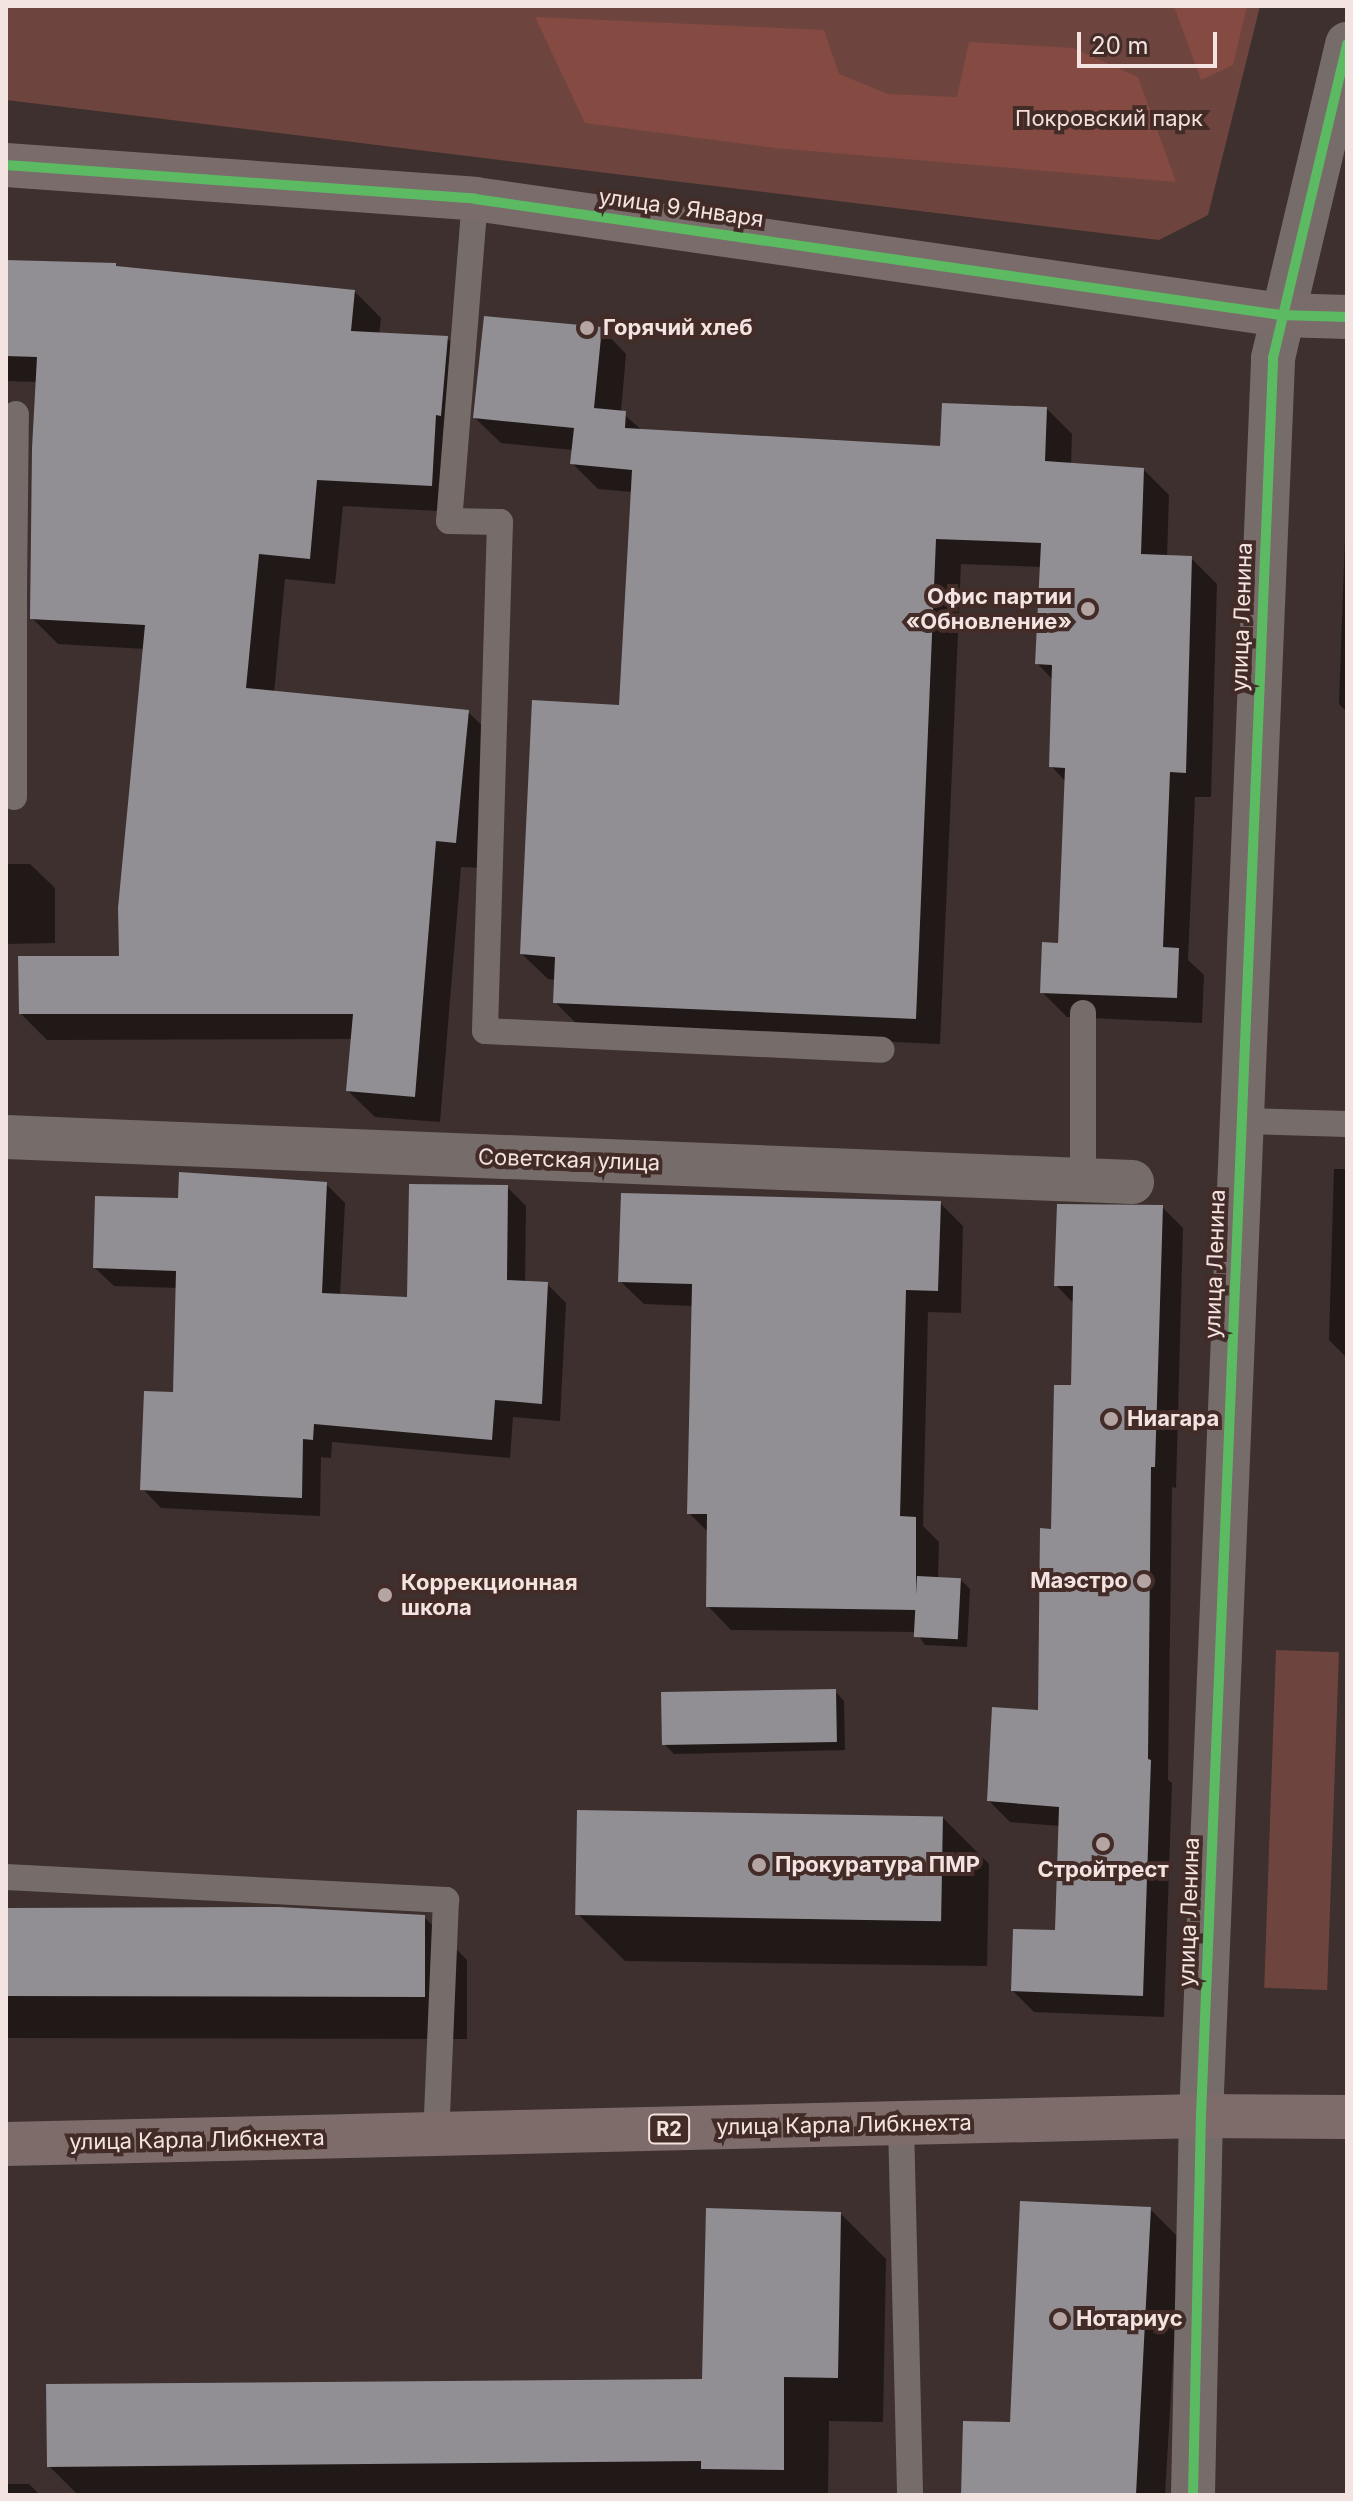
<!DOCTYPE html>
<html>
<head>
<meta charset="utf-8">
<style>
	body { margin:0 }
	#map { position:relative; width:1353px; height:2501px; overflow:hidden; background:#3d302e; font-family:Inter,sans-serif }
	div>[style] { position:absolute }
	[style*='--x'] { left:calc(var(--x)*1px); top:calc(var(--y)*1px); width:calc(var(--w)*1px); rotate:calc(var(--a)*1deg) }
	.green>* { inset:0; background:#6e453e; transform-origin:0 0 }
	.forest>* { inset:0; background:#854a42 }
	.shadow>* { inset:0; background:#0007 }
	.building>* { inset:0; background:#918e94; transform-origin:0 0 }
	.lane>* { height:26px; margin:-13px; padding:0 13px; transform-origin:13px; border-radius:13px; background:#766c6a }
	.street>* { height:44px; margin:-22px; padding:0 22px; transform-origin:22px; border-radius:22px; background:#766c6a }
	.secondary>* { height:44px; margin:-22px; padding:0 22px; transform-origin:22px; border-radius:22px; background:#796c6a }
	.primary>* { height:44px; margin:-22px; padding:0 22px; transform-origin:22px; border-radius:22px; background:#7d6c6a }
	.cycleway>* { height:10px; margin:-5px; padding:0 5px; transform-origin:5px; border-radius:5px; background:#5cba63 }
	.dots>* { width:22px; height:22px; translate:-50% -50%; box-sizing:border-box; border:4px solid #432c28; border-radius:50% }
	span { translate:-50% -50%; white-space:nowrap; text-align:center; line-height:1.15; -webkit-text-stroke:8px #432c28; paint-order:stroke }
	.shield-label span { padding:2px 6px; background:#432c28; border:2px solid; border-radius:6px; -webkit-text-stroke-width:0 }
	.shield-label { font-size:20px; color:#f4e4e1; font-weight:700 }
	.park-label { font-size:22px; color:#f4dfdb }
	.street-label { font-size:22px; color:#f4e4e1 }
	.poi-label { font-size:22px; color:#f4e4e1; font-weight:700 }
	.left { translate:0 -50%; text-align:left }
	.right { translate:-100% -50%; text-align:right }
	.frame { position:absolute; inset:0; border:8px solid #f4e4e1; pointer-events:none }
	.scale { position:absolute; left:1077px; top:32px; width:140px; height:36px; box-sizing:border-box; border:4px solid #f4e4e1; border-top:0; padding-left:10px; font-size:24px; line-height:28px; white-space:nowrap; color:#f4e4e1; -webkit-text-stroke:6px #432c28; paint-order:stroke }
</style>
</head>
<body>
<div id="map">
	<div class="green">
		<i style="clip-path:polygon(6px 6px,1260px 6px,1208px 215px,1159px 240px,6px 100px)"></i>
		<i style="left:1276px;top:1650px;width:63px;height:338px;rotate:2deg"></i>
	</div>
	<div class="forest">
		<i style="clip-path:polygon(1174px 6px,1247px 6px,1233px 65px,1201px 80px)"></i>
		<i style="clip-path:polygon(535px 17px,824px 30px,839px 74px,888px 94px,957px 97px,969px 42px,1073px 48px,1138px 77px,1176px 182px,775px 148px,585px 123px)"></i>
	</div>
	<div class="shadow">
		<i style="clip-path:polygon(6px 262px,115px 265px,119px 269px,354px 291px,381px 318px,379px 335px,447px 338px,473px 365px,458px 512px,343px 506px,335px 584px,285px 579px,274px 693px,468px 712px,495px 738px,482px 868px,461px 867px,440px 1122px,375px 1117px,348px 1091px,353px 1039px,47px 1040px,21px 1014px,121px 958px,145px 649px,58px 644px,32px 618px,37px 382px,6px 381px)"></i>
		<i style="clip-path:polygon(601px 328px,626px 354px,621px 412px,643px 431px,942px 448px,1047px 409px,1072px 434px,1071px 465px,1144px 470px,1169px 495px,1167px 557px,1191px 558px,1217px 584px,1211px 797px,1195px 797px,1188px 960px,1204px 975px,1202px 1023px,1067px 1017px,1042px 992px,1060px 945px,1066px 782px,1051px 766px,1053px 680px,1037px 663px,1042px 567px,961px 564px,940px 1044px,581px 1028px,555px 1002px,556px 980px,548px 979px,522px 954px,621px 707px,633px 492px,598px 489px,572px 463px,573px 450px,501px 443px,475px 418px)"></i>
		<i style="clip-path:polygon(1347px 479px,1347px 712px,1339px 704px)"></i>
		<i style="clip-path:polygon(6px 864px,30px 864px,55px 888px,55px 943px,6px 944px)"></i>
		<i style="clip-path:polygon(1334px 1169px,1347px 1169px,1347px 1358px,1329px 1340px)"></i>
		<i style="clip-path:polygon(326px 1184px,345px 1203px,340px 1296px,409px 1299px,507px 1187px,526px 1206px,525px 1283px,547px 1284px,566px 1303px,560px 1421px,513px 1417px,510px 1458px,332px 1442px,331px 1458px,321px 1457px,320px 1516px,161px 1508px,143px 1489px,175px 1394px,178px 1288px,114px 1286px,95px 1268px,180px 1200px)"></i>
		<i style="clip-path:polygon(940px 1203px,963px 1226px,961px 1313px,928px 1312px,923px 1526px,939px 1542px,938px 1579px,961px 1580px,970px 1589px,967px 1647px,925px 1645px,916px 1632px,731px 1630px,708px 1606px,709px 1533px,689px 1513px,694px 1306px,644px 1304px,620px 1281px)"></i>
		<i style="clip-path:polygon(1162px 1207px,1183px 1228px,1176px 1488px,1172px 1487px,1168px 1780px,1172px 1783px,1164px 2017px,1034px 2012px,1013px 1991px,1057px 1932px,1060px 1826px,1010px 1822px,989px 1801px,1040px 1712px,1053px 1531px,1073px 1387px,1074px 1304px,1056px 1285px)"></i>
		<i style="clip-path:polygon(835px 1691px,844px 1701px,845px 1750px,674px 1754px,665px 1745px)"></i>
		<i style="clip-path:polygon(942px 1817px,989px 1864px,987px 1966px,625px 1961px,578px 1914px)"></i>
		<i style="clip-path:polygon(6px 1910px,424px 1917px,467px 1960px,467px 2039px,6px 2038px)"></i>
		<i style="clip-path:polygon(1150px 2209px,1180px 2239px,1165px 2495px,963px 2495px)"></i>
		<i style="clip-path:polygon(841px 2214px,886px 2259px,883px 2422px,829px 2421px,828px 2495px,78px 2495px,49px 2466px,704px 2381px)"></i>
		<i style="clip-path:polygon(6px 2484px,29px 2484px,40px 2495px,6px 2495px)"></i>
	</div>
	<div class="building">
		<i style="clip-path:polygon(6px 260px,116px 263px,116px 266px,355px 290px,351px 331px,448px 336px,441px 416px,436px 415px,432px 486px,317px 480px,310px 559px,259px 554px,246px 688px,469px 710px,456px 843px,436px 841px,415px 1097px,346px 1091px,353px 1014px,19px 1014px,18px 956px,119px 956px,118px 908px,145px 625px,30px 619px,32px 448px,37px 357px,6px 356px)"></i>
		<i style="clip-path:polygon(484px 316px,602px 327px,594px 408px,626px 411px,625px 428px,940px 446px,942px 403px,1047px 407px,1045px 461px,1144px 468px,1141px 554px,1192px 556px,1186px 773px,1170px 772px,1163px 947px,1179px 948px,1177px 998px,1040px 993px,1042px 942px,1058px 943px,1065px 768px,1049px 767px,1052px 665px,1035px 664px,1041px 543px,936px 539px,916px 1019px,553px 1003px,555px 957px,520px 954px,532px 700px,619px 705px,632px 470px,570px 464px,574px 428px,473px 418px)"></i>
		<i style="clip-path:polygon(179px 1172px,327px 1182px,322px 1293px,407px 1297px,409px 1184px,508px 1185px,507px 1280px,548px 1282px,542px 1404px,495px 1400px,492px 1440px,314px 1424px,313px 1440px,303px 1439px,302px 1498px,140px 1490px,144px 1391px,173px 1392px,176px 1271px,93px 1268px,95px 1196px,178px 1198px)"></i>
		<i style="clip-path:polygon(621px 1193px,941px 1201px,938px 1291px,906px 1290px,900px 1516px,916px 1517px,916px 1610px,706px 1607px,707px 1514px,687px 1514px,692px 1284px,618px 1282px)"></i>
		<i style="clip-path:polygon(1057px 1204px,1163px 1205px,1155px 1467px,1151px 1467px,1148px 1759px,1151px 1760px,1143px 1996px,1011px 1991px,1013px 1929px,1055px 1930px,1059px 1807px,987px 1801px,992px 1707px,1038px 1710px,1040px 1528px,1051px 1529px,1054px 1385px,1071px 1385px,1073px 1286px,1054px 1286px)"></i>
		<i style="left:917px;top:1576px;width:44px;height:61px;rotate:3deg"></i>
		<i style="left:836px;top:1689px;width:53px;height:175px;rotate:89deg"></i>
		<i style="left:577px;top:1810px;width:366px;height:105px;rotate:1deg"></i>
		<i style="clip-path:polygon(279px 1907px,425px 1915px,425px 1997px,6px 1996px,6px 1908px)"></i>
		<i style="clip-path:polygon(1020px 2201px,1151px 2207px,1136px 2495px,961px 2495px,963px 2421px,1010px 2422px)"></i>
		<i style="clip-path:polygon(706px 2208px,841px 2212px,838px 2378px,784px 2377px,784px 2470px,701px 2469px,701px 2461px,47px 2467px,46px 2384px,702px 2379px)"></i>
	</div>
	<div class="lane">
		<i style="--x:475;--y:199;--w:323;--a:94.6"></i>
		<i style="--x:449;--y:521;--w:51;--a:1.1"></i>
		<i style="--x:500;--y:522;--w:509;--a:91.69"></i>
		<i style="--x:485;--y:1031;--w:397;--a:2.7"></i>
		<i style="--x:6;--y:595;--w:8;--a:0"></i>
		<i style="--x:14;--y:595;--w:181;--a:-89.4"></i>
		<i style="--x:14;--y:595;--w:202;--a:90"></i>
		<i style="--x:1083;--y:1013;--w:167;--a:90"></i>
		<i style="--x:1241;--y:1121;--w:106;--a:1.6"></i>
		<i style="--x:6;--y:1877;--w:441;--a:3"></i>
		<i style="--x:446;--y:1900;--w:234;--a:92.4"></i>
		<i style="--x:901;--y:2124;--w:370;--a:88.6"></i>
	</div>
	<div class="street">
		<i style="--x:6;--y:1137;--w:1127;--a:2.29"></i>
		<i style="--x:1193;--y:2495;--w:379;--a:-88.8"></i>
		<i style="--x:1201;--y:2116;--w:1759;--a:-87.65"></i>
		<i style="--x:1273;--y:358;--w:323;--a:-76.7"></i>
	</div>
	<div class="secondary">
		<i style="--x:6;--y:165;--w:470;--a:4.1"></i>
		<i style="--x:475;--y:199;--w:814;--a:8.19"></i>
		<i style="--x:1281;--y:315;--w:66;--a:1.7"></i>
	</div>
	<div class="primary">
		<i style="--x:6;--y:2144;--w:1195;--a:-1.34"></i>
		<i style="--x:1201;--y:2116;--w:146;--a:0.4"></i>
	</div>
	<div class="cycleway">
		<i style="--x:6;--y:165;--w:470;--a:4.1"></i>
		<i style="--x:475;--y:199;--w:814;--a:8.19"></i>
		<i style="--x:1281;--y:315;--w:66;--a:1.7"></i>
		<i style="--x:1193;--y:2495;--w:379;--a:-88.8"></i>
		<i style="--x:1201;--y:2116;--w:1759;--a:-87.65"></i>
		<i style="--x:1273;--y:358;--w:323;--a:-76.7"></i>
	</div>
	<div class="dots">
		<i style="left:587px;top:328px;background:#b4a5a2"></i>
		<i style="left:1088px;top:609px;background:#b4a5a2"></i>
		<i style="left:1111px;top:1419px;background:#b4a5a2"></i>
		<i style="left:1144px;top:1581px;background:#b4a5a2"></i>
		<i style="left:385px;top:1595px;background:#b4a5a2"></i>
		<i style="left:1103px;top:1844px;background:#b4a5a2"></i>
		<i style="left:759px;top:1865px;background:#b4a5a2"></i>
		<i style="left:1060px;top:2319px;background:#b4a5a2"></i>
	</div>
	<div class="shield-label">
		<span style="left:669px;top:2129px">R2</span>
	</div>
	<div class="park-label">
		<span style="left:1109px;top:119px">Покровский парк</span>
	</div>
	<div class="street-label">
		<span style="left:681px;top:208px;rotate:8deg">улица 9 Января</span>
		<span style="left:1242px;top:617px;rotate:-88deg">улица Ленина</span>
		<span style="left:569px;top:1160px;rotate:2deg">Советская улица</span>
		<span style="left:1215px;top:1264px;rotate:-88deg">улица Ленина</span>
		<span style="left:1189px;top:1912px;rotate:-88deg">улица Ленина</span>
		<span style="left:844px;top:2125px;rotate:-1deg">улица Карла Либкнехта</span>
		<span style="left:197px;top:2140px;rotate:-1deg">улица Карла Либкнехта</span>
	</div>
	<div class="poi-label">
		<span class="left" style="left:603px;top:328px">Горячий хлеб</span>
		<span class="right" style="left:1072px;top:609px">Офис партии<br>«Обновление»</span>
		<span class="left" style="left:1127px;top:1419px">Ниагара</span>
		<span class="right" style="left:1128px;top:1581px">Маэстро</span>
		<span class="left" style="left:401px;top:1595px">Коррекционная<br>школа</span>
		<span class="left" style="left:775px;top:1865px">Прокуратура ПМР</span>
		<span style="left:1103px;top:1870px">Стройтрест</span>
		<span class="left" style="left:1076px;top:2319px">Нотариус</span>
	</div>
	<div class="frame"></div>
	<div class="scale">20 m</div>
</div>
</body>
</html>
